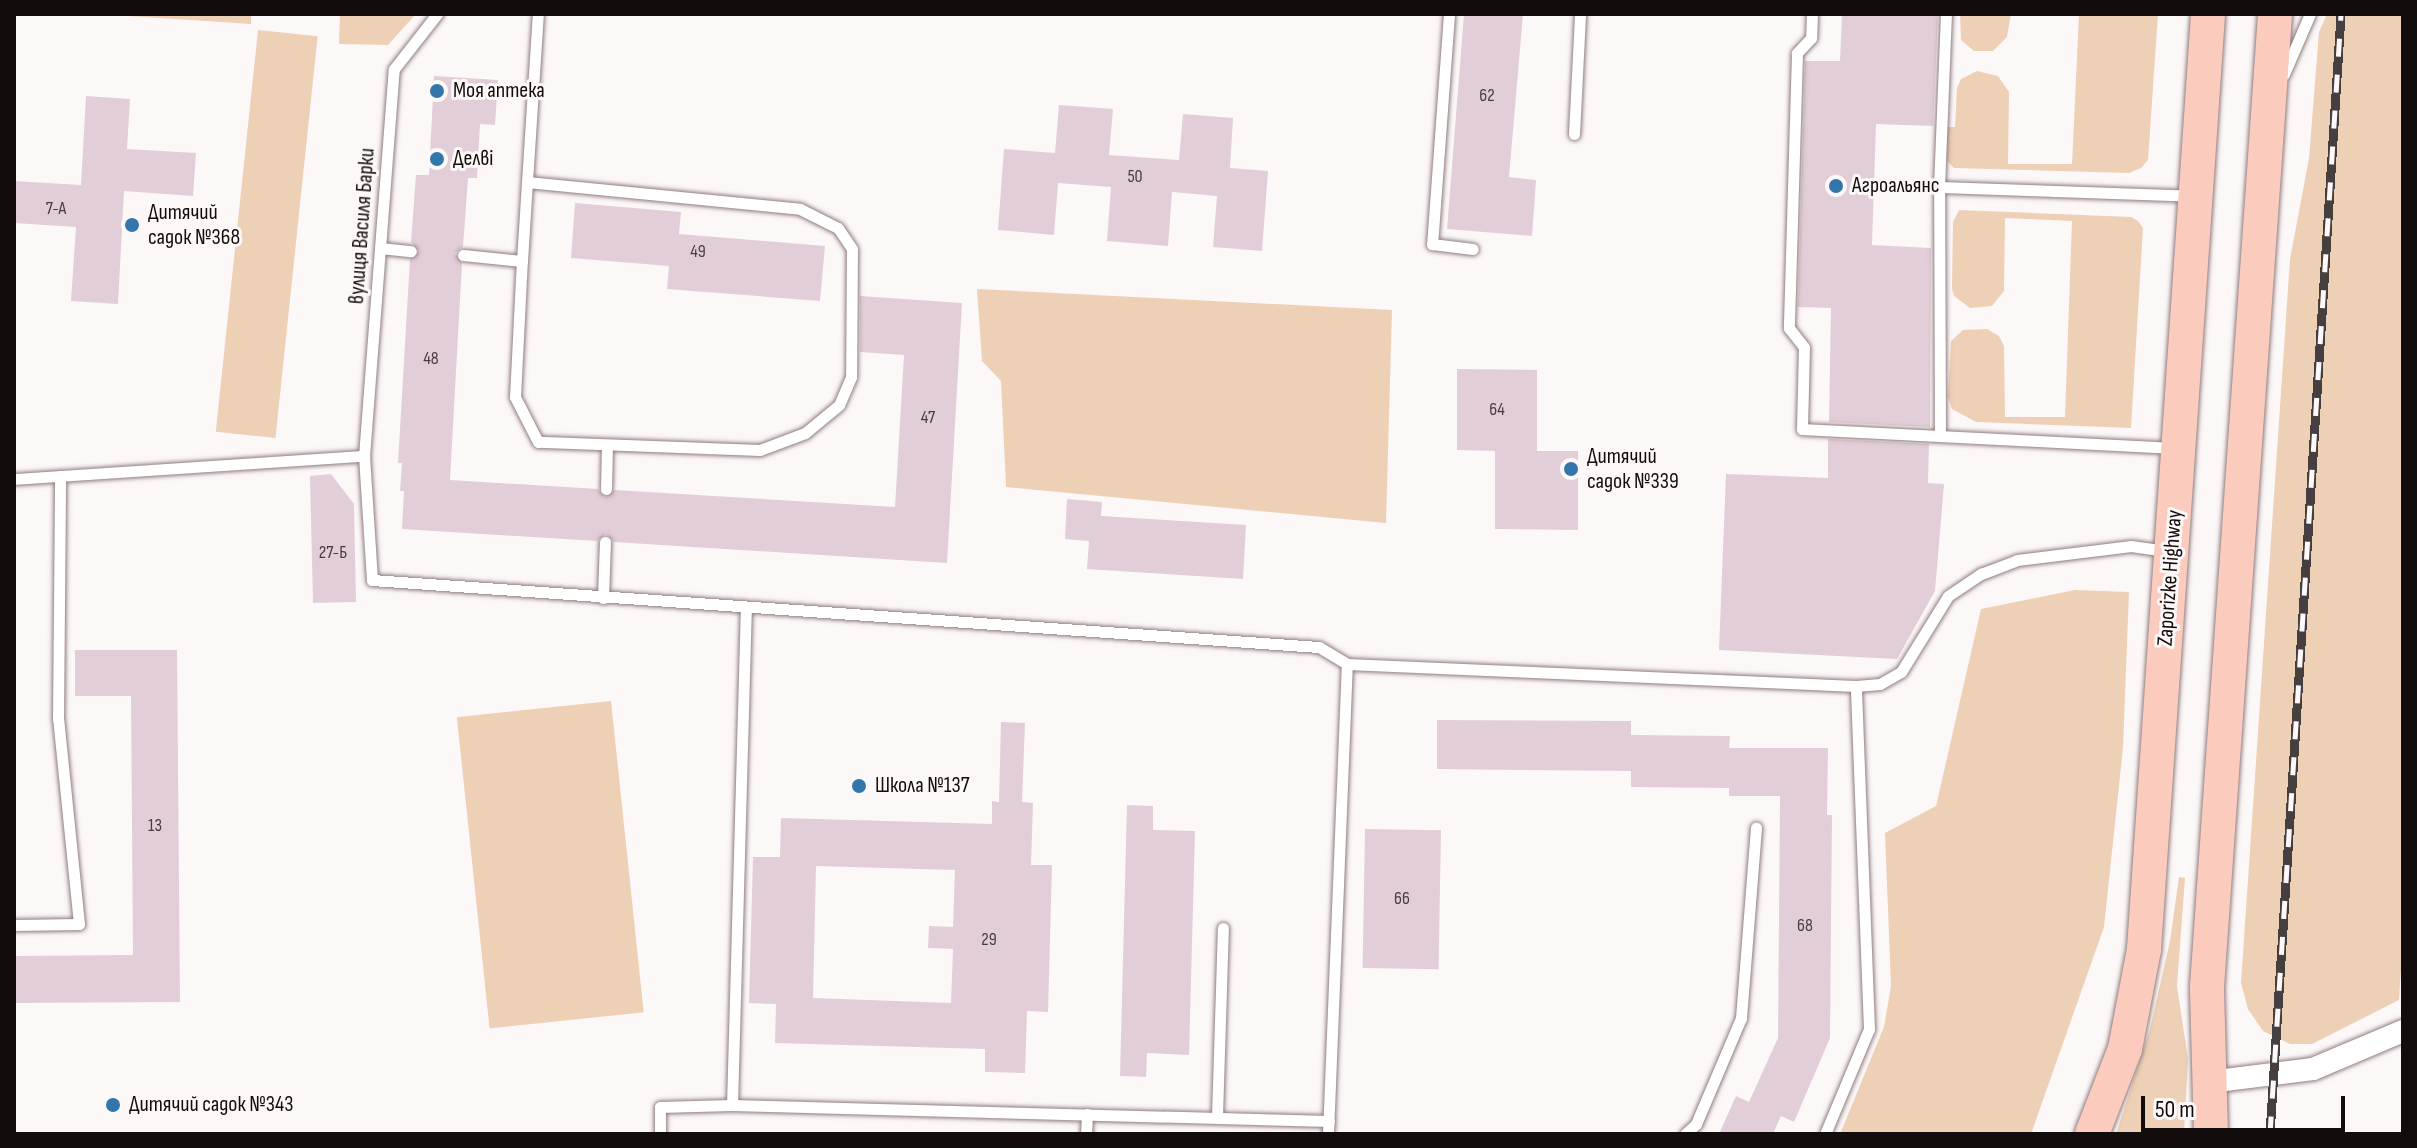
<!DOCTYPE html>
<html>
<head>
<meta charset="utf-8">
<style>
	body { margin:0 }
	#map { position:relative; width:2417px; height:1148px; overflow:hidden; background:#fcf8f8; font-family:"Sofia Sans Condensed",sans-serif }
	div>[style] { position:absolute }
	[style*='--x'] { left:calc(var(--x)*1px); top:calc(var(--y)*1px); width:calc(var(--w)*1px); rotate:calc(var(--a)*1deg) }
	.green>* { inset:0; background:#eed0b6; transform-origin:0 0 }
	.building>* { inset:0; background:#e2ced8; transform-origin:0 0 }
	.roads { filter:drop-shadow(0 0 2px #917c7e) drop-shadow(0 0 2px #917c7e) }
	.lane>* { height:11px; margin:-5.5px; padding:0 5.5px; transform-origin:5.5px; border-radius:5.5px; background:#fff }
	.street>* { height:22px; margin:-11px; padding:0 11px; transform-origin:11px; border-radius:11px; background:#fff }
	.primary>* { height:34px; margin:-17px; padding:0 17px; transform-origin:17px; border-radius:17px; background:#fbccbe }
	.rail>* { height:9px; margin-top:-4.5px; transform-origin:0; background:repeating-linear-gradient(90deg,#fcf8f8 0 18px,#453f3f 0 36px); box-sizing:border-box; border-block:2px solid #453f3f }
	.dots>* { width:22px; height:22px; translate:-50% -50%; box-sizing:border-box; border:4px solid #fcf8f8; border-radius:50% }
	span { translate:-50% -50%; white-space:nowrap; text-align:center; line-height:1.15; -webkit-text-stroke:6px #fcf8f8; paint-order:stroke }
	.number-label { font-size:18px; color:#473c3f }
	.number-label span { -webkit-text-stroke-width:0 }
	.poi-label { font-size:22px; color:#130c0c }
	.left { translate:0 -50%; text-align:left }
	.street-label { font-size:22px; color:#130c0c }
	.frame { position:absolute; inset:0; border:16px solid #130c0c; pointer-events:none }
	.scale { position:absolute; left:2141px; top:1096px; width:204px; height:36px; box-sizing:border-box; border:4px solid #130c0c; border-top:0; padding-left:10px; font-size:24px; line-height:28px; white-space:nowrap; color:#130c0c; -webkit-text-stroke:6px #fcf8f8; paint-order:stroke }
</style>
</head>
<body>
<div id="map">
	<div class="green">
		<i style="clip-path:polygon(99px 14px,251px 14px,251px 24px)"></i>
		<i style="clip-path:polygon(340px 14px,416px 14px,388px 45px,339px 44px)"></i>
		<i style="clip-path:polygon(1960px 14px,2011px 14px,2007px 37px,1993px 51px,1974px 51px,1961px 40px)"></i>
		<i style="clip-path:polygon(2079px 14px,2158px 14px,2148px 160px,2141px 168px,2129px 173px,1954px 168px,1946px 160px,1947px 127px,1955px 127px,1957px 88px,1961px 79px,1977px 71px,1998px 76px,2009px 92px,2008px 164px,2072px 164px)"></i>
		<i style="clip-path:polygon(2327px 14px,2403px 14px,2403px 938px,2399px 1000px,2312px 1044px,2290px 1044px,2263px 1031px,2248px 1009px,2241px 983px,2290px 259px,2309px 158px,2319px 32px)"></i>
		<i style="left:258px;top:30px;width:60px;height:404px;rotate:6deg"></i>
		<i style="clip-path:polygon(1959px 210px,2131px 217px,2138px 221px,2143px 228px,2131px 428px,1976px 422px,1952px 409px,1948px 397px,1951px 341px,1963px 330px,1987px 329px,1999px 336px,2004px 346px,2005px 417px,2065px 417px,2072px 221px,2005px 218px,2004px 291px,1992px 306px,1970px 308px,1954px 296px,1952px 289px,1953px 222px)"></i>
		<i style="clip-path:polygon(977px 289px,1392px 310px,1386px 523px,1006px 487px,1001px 381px,982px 361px)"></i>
		<i style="clip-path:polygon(2075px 590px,2129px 592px,2123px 748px,2104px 927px,2031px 1134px,1840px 1134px,1884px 1027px,1891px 986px,1885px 833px,1936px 806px,1981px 609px)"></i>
		<i style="left:611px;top:701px;width:313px;height:155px;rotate:84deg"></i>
		<i style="clip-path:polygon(2179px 877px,2185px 878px,2177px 986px,2188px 1059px,2184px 1134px,2116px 1134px,2150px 1029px,2170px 941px)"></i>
	</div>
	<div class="building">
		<i style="clip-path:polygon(1464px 14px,1523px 14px,1509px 177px,1536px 180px,1532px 236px,1447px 229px)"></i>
		<i style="clip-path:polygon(1842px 14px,1938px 14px,1933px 126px,1876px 124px,1872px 245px,1931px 248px,1930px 427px,1829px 422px,1831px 308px,1798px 307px,1805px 61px,1840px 61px)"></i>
		<i style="clip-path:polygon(434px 76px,498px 80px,495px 125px,480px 124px,477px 178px,468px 178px,463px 247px,455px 253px,462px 263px,450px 480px,598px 489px,605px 497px,614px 490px,895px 507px,904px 355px,860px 352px,860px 296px,962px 303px,947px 563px,614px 542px,606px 534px,597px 541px,402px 529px,404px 491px,400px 491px,402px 463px,398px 463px,410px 259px,419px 251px,411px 242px,416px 175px,429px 175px)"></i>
		<i style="clip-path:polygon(86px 96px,130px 99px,127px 149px,196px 153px,193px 196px,124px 191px,118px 304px,71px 301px,76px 227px,14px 223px,14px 181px,81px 185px)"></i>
		<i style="clip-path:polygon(1059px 105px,1113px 109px,1109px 155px,1179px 160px,1183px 114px,1233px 118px,1230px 168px,1268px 171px,1262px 251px,1213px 247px,1217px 196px,1172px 192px,1168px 246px,1107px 241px,1111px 187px,1058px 183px,1054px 235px,998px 230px,1004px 149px,1055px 153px)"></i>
		<i style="clip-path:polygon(575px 203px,681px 212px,679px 234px,825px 246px,820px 301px,667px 289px,669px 266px,571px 258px)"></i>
		<i style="clip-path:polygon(1457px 369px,1537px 370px,1537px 451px,1578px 451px,1578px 530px,1495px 529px,1495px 451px,1457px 450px)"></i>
		<i style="clip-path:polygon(1828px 439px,1929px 444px,1928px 483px,1944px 484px,1935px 591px,1897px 659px,1719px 650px,1726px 474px,1828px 478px)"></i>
		<i style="clip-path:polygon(331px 474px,354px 504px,356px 602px,313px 603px,310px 476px)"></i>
		<i style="clip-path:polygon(1067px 499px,1102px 502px,1101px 516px,1246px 525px,1243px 579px,1087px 569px,1089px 541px,1065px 539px)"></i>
		<i style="clip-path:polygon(75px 650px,177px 650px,180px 1002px,14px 1003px,14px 956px,133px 955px,131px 696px,75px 696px)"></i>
		<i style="clip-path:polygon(1437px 720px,1631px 721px,1631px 735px,1730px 736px,1729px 748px,1828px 748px,1827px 815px,1832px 815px,1830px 1038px,1794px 1122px,1781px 1116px,1773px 1134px,1719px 1134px,1736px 1096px,1749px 1102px,1778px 1038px,1780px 796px,1729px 796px,1729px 788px,1631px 787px,1631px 771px,1437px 769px)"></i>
		<i style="clip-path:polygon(evenodd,1001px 722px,1025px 723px,1022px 802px,1033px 803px,1031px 865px,1052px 865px,1048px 1012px,1027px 1011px,1025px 1073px,985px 1072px,985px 1049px,775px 1043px,776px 1004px,749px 1003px,753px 857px,780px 857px,781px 818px,992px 824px,992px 801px,999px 802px,1001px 722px,816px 866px,955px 870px,953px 927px,929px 926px,928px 948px,953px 949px,951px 1003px,813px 998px,816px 866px)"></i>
		<i style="clip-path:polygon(1127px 805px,1153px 806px,1153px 830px,1195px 831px,1189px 1055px,1147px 1053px,1146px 1077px,1120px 1076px)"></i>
		<i style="left:1365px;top:829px;width:76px;height:139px;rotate:1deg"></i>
	</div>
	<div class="roads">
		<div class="lane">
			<i style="--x:1449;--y:14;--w:231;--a:94.2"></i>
			<i style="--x:1432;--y:244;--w:41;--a:7"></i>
			<i style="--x:1812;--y:14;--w:24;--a:92"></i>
			<i style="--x:1811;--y:38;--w:21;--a:133"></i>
			<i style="--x:1797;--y:53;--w:275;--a:91.7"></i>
			<i style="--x:1789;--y:328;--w:24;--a:52"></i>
			<i style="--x:1804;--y:347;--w:82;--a:91.4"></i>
			<i style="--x:1802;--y:429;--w:373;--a:2.9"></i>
			<i style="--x:2284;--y:74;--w:65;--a:-66.6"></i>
			<i style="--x:1574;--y:134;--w:120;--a:-87.1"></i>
			<i style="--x:527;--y:182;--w:274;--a:5.6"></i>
			<i style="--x:800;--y:209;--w:42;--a:26.6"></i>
			<i style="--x:838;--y:228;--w:25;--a:56"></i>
			<i style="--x:852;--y:249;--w:128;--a:90.4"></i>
			<i style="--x:851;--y:377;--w:30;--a:113"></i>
			<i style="--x:839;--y:405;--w:44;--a:140.5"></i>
			<i style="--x:805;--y:433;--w:48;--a:159.3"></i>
			<i style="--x:760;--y:450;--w:222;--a:-177.9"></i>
			<i style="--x:538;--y:442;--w:51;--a:-117.1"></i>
			<i style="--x:515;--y:397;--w:136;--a:-87.1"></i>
			<i style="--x:522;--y:261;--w:79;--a:-86.4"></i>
			<i style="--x:527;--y:182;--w:168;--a:-86.3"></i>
			<i style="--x:1939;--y:187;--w:255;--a:2"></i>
			<i style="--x:380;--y:248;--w:31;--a:6"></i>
			<i style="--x:463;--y:255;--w:59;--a:5.8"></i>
			<i style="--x:1940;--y:436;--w:249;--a:-90.2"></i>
			<i style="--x:1939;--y:187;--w:173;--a:-87.7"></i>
			<i style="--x:364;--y:456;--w:388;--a:-85.6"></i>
			<i style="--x:394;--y:69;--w:70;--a:-52"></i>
			<i style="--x:14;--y:479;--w:351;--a:-3.8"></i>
			<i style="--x:364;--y:456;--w:124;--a:86.3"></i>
			<i style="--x:372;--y:580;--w:949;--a:4.05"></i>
			<i style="--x:1319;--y:647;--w:33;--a:31"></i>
			<i style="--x:1347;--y:664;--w:509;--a:2.47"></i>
			<i style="--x:1856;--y:686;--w:24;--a:-5"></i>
			<i style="--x:1880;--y:684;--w:24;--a:-30"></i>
			<i style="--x:1901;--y:672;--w:89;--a:-58.3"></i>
			<i style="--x:1948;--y:596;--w:40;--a:-34"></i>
			<i style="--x:1981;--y:574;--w:39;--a:-21"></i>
			<i style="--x:2017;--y:560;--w:115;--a:-7"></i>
			<i style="--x:2131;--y:546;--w:36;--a:8"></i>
			<i style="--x:606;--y:489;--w:44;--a:-88.7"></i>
			<i style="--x:603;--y:598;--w:56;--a:-88"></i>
			<i style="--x:14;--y:925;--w:65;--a:-0.9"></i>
			<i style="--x:79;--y:924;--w:206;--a:-95.8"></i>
			<i style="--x:58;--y:719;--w:243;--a:-89.5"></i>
			<i style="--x:732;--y:1105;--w:496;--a:-88.4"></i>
			<i style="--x:1217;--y:1116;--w:188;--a:-88.2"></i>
			<i style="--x:660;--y:1134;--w:27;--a:-90"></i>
			<i style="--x:660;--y:1107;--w:72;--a:-1.6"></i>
			<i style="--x:732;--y:1105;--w:597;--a:1.54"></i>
			<i style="--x:1086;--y:1134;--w:20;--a:-87"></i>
			<i style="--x:1328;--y:1134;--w:470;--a:-87.7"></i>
			<i style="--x:1685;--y:1134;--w:15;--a:-42"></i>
			<i style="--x:1696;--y:1124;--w:115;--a:-67"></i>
			<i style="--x:1741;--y:1018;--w:191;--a:-85.5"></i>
			<i style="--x:1825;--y:1134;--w:114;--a:-67.3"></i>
			<i style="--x:1869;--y:1029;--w:343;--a:-92.2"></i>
		</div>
		<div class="street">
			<i style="--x:2209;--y:1082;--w:105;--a:-7.1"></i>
			<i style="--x:2313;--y:1069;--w:98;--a:-22.9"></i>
		</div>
		<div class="primary">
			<i style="--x:2092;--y:1134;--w:91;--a:-68.8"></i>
			<i style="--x:2125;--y:1049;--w:102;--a:-79.2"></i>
			<i style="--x:2144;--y:949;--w:937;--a:-86.08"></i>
			<i style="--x:2211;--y:1134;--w:147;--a:-91.6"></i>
			<i style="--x:2207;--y:987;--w:975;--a:-86"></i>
		</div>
	</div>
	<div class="rail">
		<i style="--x:2270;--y:1134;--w:1122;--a:-86.37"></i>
	</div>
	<div class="dots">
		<i style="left:437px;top:91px;background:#3376ac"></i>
		<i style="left:437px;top:159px;background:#3376ac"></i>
		<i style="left:1836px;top:186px;background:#3376ac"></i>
		<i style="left:132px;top:225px;background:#3376ac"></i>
		<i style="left:1571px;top:469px;background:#3376ac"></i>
		<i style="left:859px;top:786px;background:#3376ac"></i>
		<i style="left:113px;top:1105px;background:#3376ac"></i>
	</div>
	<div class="number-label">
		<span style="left:1487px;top:96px">62</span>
		<span style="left:1135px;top:177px">50</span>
		<span style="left:56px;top:209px">7-А</span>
		<span style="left:698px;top:252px">49</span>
		<span style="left:431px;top:359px">48</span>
		<span style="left:1497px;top:410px">64</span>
		<span style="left:928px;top:418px">47</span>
		<span style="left:333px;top:553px">27-Б</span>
		<span style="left:155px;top:826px">13</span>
		<span style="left:1402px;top:899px">66</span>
		<span style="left:1805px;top:926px">68</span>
		<span style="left:989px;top:940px">29</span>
	</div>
	<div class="poi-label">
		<span class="left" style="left:453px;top:91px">Моя аптека</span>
		<span class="left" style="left:453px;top:159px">Делві</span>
		<span class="left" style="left:1852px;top:186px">Агроальянс</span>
		<span class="left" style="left:148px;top:225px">Дитячий<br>садок №368</span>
		<span class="left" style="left:1587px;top:469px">Дитячий<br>садок №339</span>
		<span class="left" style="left:875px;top:786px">Школа №137</span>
		<span class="left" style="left:129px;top:1105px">Дитячий садок №343</span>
	</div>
	<div class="street-label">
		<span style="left:362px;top:226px;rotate:-86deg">вулиця Василя Барки</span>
		<span style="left:2170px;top:578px;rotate:-86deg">Zaporizke Highway</span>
	</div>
	<div class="frame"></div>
	<div class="scale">50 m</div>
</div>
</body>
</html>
